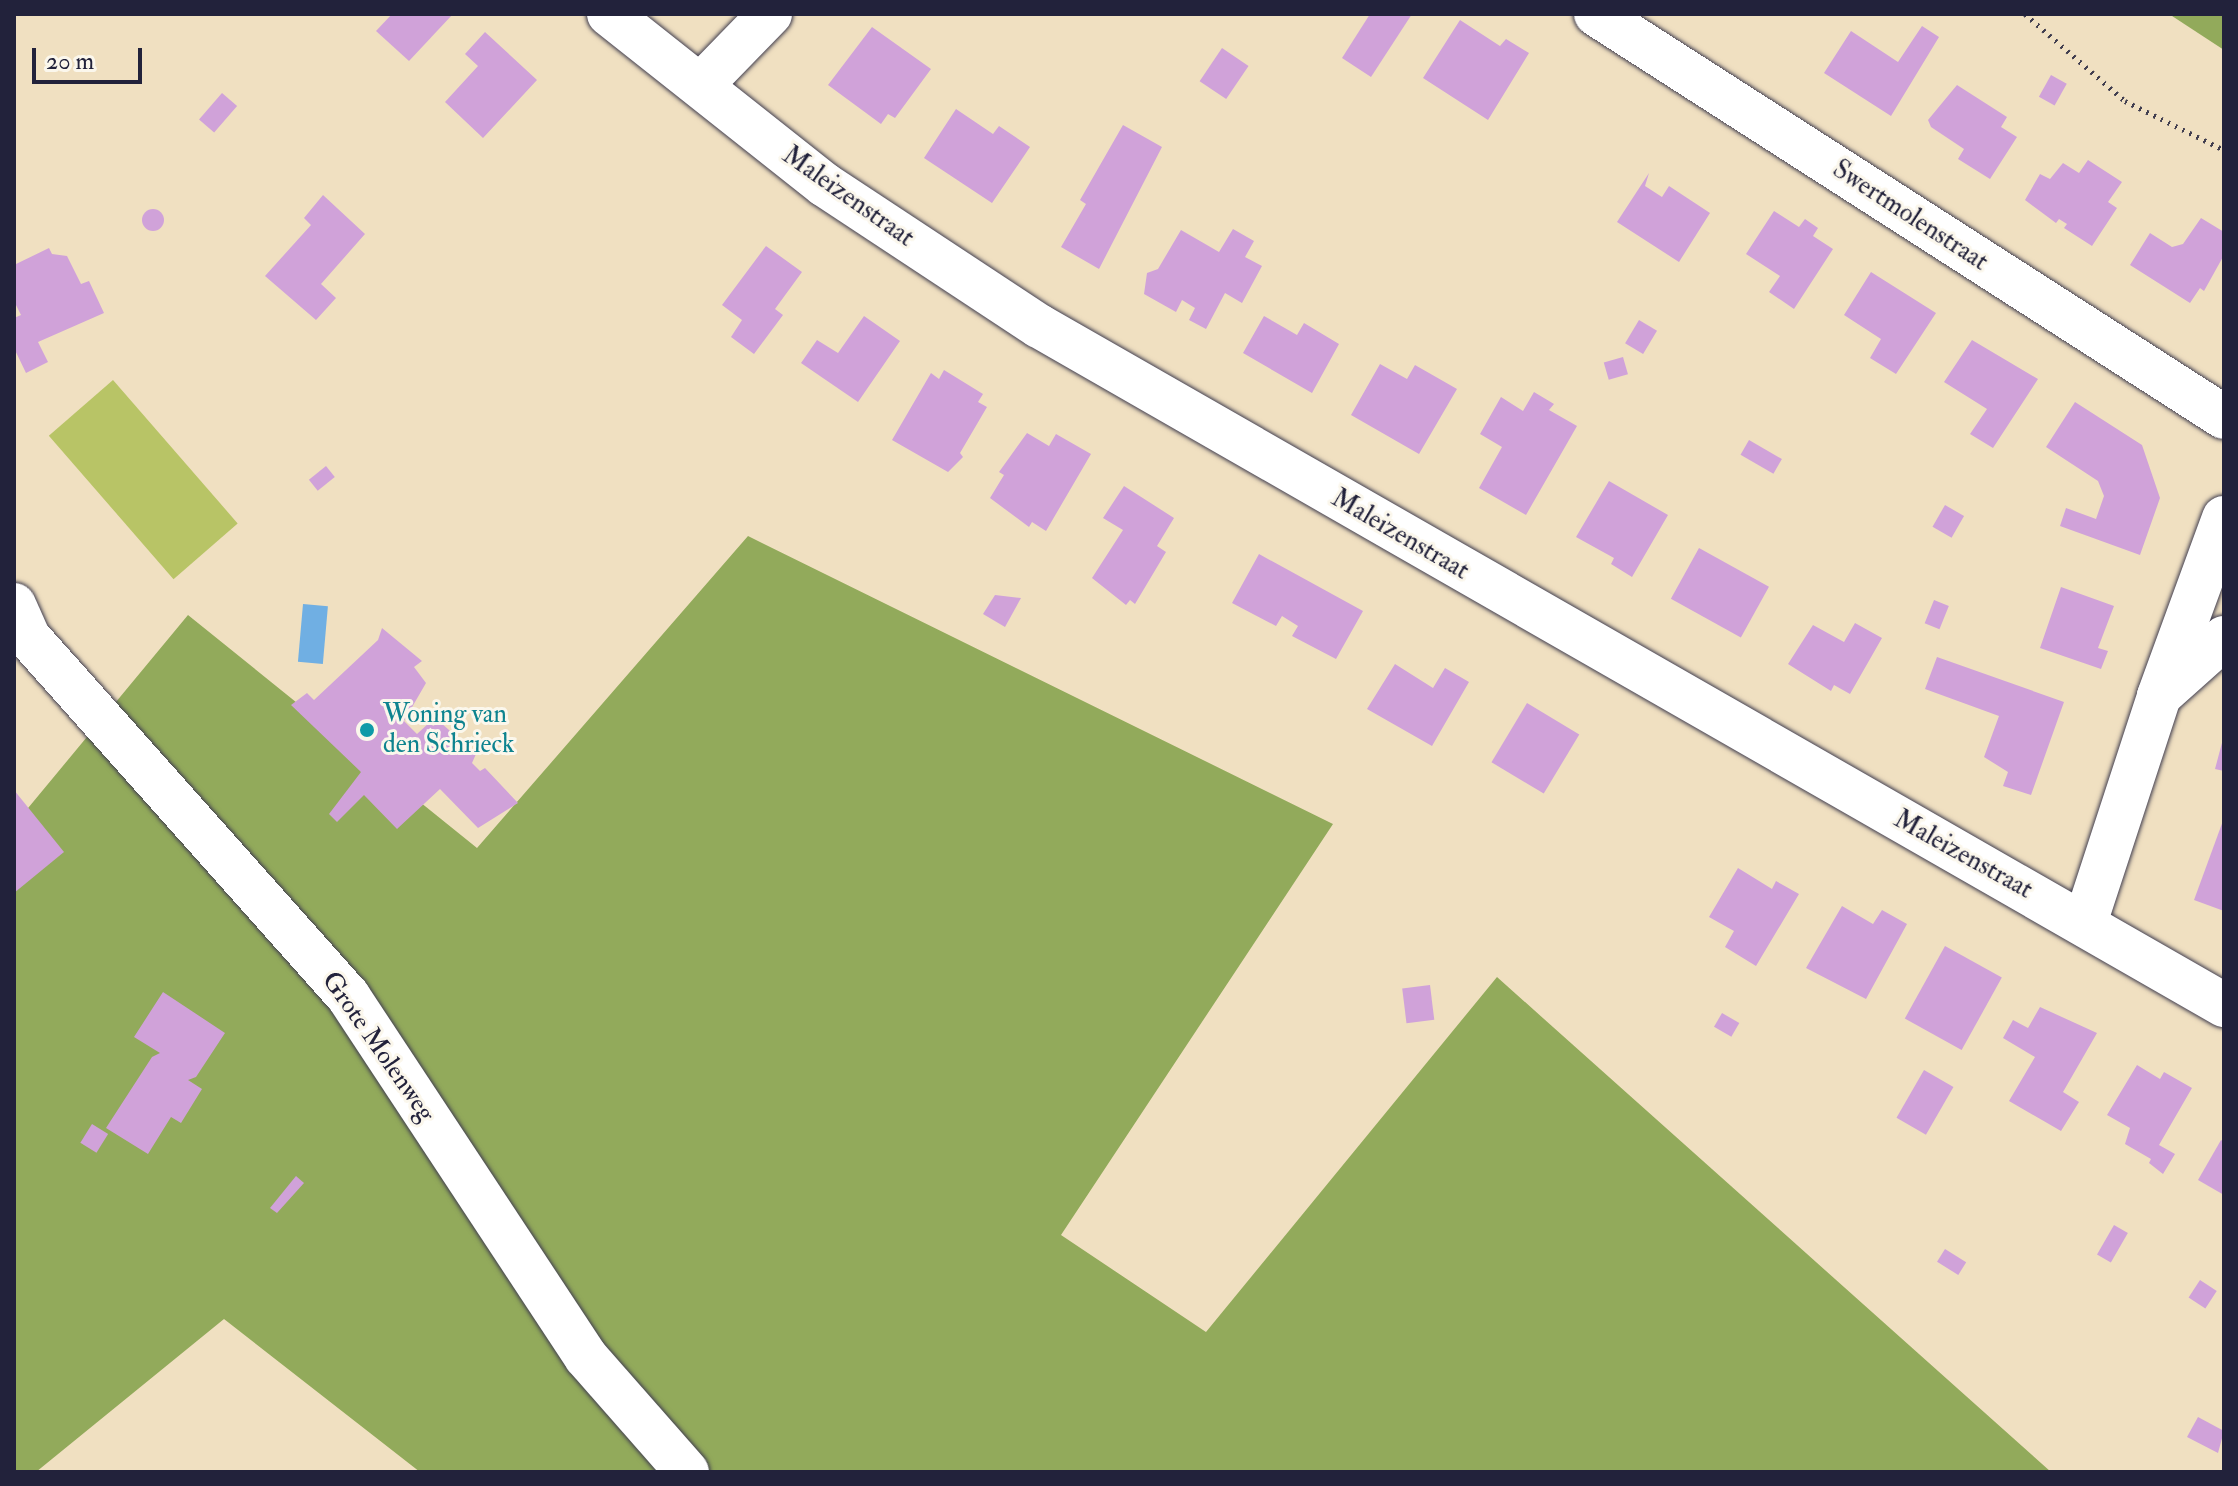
<!DOCTYPE html>
<html>
<head>
<meta charset="utf-8">
<style>
	body { margin:0 }
	#map { position:relative; width:2238px; height:1486px; overflow:hidden; background:#f0e0c1; font-family:"IM FELL Double Pica",serif }
	div>[style] { position:absolute }
	[style*='--x'] { left:calc(var(--x)*1px); top:calc(var(--y)*1px); width:calc(var(--w)*1px); rotate:calc(var(--a)*1deg) }
	.green>* { inset:0; background:#b8c466; transform-origin:0 0 }
	.forest>* { inset:0; background:#92aa5b }
	.water>* { inset:0; background:#70afe3; transform-origin:0 0 }
	.building>* { inset:0; background:#d0a2d9; transform-origin:0 0 }
	.round { border-radius:50% }
	.path>* { height:5px; margin-top:-2.5px; transform-origin:0; background:repeating-linear-gradient(90deg,#413e4f 0 2px,transparent 0 8px) }
	.roads { filter:drop-shadow(0 0 2px #413e4f) drop-shadow(0 0 2px #413e4f) }
	.minor>* { height:44px; margin:-22px; padding:0 22px; transform-origin:22px; border-radius:22px; background:#fff }
	.dots>* { width:22px; height:22px; translate:-50% -50%; box-sizing:border-box; border:4px solid #fbf7ec; border-radius:50% }
	span { translate:-50% -50%; white-space:nowrap; text-align:center; line-height:1.15; -webkit-text-stroke:6px #fbf7ec; paint-order:stroke }
	.street-label { font-size:26px; color:#22223b }
	.culture-label { font-size:26px; color:#0d838f }
	.left { translate:0 -50%; text-align:left }
	.frame { position:absolute; inset:0; border:16px solid #22223b; pointer-events:none }
	.scale { position:absolute; left:32px; top:48px; width:110px; height:36px; box-sizing:border-box; border:4px solid #22223b; border-top:0; padding-left:10px; font-size:24px; line-height:28px; white-space:nowrap; color:#22223b; -webkit-text-stroke:6px #fbf7ec; paint-order:stroke }
</style>
</head>
<body>
<div id="map">
	<div class="green">
		<i style="left:113px;top:380px;width:190px;height:85px;rotate:49deg"></i>
	</div>
	<div class="forest">
		<i style="clip-path:polygon(2169px 14px,2224px 14px,2224px 50px)"></i>
		<i style="clip-path:polygon(748px 536px,1333px 824px,1061px 1235px,1206px 1332px,1497px 977px,2051px 1472px,420px 1472px,224px 1319px,36px 1472px,14px 1472px,14px 825px,188px 615px,477px 848px)"></i>
	</div>
	<div class="water">
		<i style="left:303px;top:604px;width:25px;height:58px;rotate:5deg"></i>
	</div>
	<div class="building">
		<i style="clip-path:polygon(392px 14px,453px 14px,409px 61px,376px 31px)"></i>
		<i style="clip-path:polygon(1370px 14px,1412px 14px,1371px 77px,1342px 58px)"></i>
		<i style="clip-path:polygon(1460px 20px,1500px 46px,1506px 39px,1529px 53px,1488px 120px,1423px 78px)"></i>
		<i style="clip-path:polygon(1922px 26px,1939px 37px,1891px 116px,1824px 73px,1851px 31px,1898px 62px)"></i>
		<i style="clip-path:polygon(872px 27px,931px 69px,895px 118px,888px 114px,881px 124px,828px 85px)"></i>
		<i style="clip-path:polygon(485px 32px,537px 80px,483px 138px,445px 102px,478px 66px,465px 54px)"></i>
		<i style="left:1222px;top:48px;width:32px;height:40px;rotate:34deg"></i>
		<i style="left:2051px;top:75px;width:18px;height:25px;rotate:29deg"></i>
		<i style="clip-path:polygon(1957px 85px,2007px 117px,2001px 127px,2017px 137px,1990px 179px,1958px 159px,1964px 149px,1931px 127px,1928px 120px)"></i>
		<i style="left:222px;top:93px;width:20px;height:35px;rotate:41deg"></i>
		<i style="clip-path:polygon(956px 109px,993px 134px,999px 126px,1030px 147px,992px 203px,924px 158px)"></i>
		<i style="clip-path:polygon(1123px 125px,1162px 147px,1099px 269px,1061px 247px,1086px 204px,1080px 200px)"></i>
		<i style="clip-path:polygon(2088px 160px,2122px 182px,2108px 202px,2117px 208px,2092px 246px,2064px 228px,2067px 224px,2059px 219px,2056px 223px,2025px 200px,2040px 174px,2050px 179px,2063px 163px,2079px 173px)"></i>
		<i style="clip-path:polygon(1649px 173px,1645px 186px,1662px 197px,1669px 186px,1710px 213px,1679px 262px,1617px 222px)"></i>
		<i style="clip-path:polygon(323px 195px,365px 234px,321px 284px,336px 298px,316px 320px,265px 276px,311px 225px,304px 218px)"></i>
		<i class="round" style="left:142px;top:209px;width:22px;height:22px"></i>
		<i style="clip-path:polygon(1774px 211px,1799px 227px,1805px 219px,1818px 228px,1813px 236px,1833px 249px,1794px 309px,1769px 292px,1780px 276px,1746px 254px)"></i>
		<i style="clip-path:polygon(2201px 218px,2224px 232px,2224px 255px,2204px 291px,2200px 288px,2190px 303px,2130px 265px,2150px 233px,2172px 247px,2183px 244px)"></i>
		<i style="clip-path:polygon(1233px 229px,1254px 241px,1245px 257px,1262px 266px,1242px 303px,1225px 293px,1206px 329px,1189px 320px,1195px 308px,1182px 300px,1176px 312px,1144px 294px,1147px 273px,1158px 269px,1181px 230px,1219px 252px)"></i>
		<i style="clip-path:polygon(766px 246px,802px 272px,775px 309px,783px 315px,754px 354px,731px 337px,742px 320px,722px 305px)"></i>
		<i style="clip-path:polygon(49px 248px,52px 254px,67px 256px,81px 284px,89px 281px,104px 313px,38px 342px,48px 362px,26px 373px,14px 348px,14px 318px,21px 315px,14px 301px,14px 265px)"></i>
		<i style="clip-path:polygon(1871px 272px,1936px 313px,1896px 374px,1870px 358px,1881px 339px,1844px 315px)"></i>
		<i style="clip-path:polygon(864px 316px,900px 341px,858px 402px,801px 363px,817px 340px,838px 353px)"></i>
		<i style="clip-path:polygon(1264px 316px,1297px 335px,1304px 323px,1339px 344px,1312px 393px,1243px 353px)"></i>
		<i style="left:1639px;top:320px;width:21px;height:27px;rotate:31deg"></i>
		<i style="clip-path:polygon(1972px 340px,2038px 379px,1993px 448px,1970px 434px,1987px 409px,1944px 382px)"></i>
		<i style="left:1623px;top:357px;width:18px;height:20px;rotate:74deg"></i>
		<i style="clip-path:polygon(1380px 364px,1407px 379px,1415px 365px,1457px 389px,1419px 454px,1351px 415px)"></i>
		<i style="clip-path:polygon(944px 370px,983px 394px,978px 402px,987px 407px,960px 453px,963px 457px,948px 472px,892px 440px,931px 373px,939px 379px)"></i>
		<i style="clip-path:polygon(1534px 392px,1554px 404px,1549px 410px,1577px 426px,1526px 515px,1479px 488px,1502px 447px,1480px 434px,1501px 397px,1523px 411px)"></i>
		<i style="clip-path:polygon(2075px 402px,2142px 445px,2160px 498px,2140px 555px,2060px 526px,2066px 508px,2096px 519px,2104px 496px,2098px 481px,2046px 447px)"></i>
		<i style="clip-path:polygon(1027px 433px,1049px 446px,1056px 434px,1091px 454px,1046px 531px,1032px 522px,1029px 527px,990px 498px,1004px 475px,999px 472px)"></i>
		<i style="left:1749px;top:440px;width:38px;height:17px;rotate:30deg"></i>
		<i style="left:326px;top:466px;width:14px;height:22px;rotate:51deg"></i>
		<i style="clip-path:polygon(1609px 481px,1668px 515px,1632px 577px,1611px 564px,1614px 558px,1576px 537px)"></i>
		<i style="clip-path:polygon(1124px 486px,1174px 518px,1157px 546px,1166px 552px,1135px 604px,1130px 600px,1126px 605px,1092px 578px,1123px 530px,1103px 518px)"></i>
		<i style="left:1945px;top:505px;width:22px;height:25px;rotate:30deg"></i>
		<i style="left:1699px;top:548px;width:80px;height:58px;rotate:29deg"></i>
		<i style="clip-path:polygon(1259px 554px,1363px 611px,1336px 659px,1292px 636px,1298px 626px,1282px 616px,1276px 626px,1232px 603px)"></i>
		<i style="clip-path:polygon(2061px 587px,2114px 606px,2098px 648px,2108px 651px,2101px 669px,2040px 648px)"></i>
		<i style="clip-path:polygon(995px 595px,1021px 598px,1005px 627px,983px 614px)"></i>
		<i style="left:1934px;top:600px;width:16px;height:25px;rotate:22deg"></i>
		<i style="clip-path:polygon(1855px 623px,1882px 638px,1850px 694px,1834px 685px,1831px 691px,1788px 664px,1813px 625px,1844px 642px)"></i>
		<i style="clip-path:polygon(382px 628px,422px 661px,414px 667px,426px 683px,404px 721px,417px 734px,430px 722px,433px 726px,440px 722px,476px 754px,472px 763px,480px 771px,485px 768px,518px 803px,478px 828px,440px 789px,397px 829px,364px 795px,337px 822px,329px 814px,361px 772px,291px 705px,307px 693px,314px 700px,378px 640px)"></i>
		<i style="clip-path:polygon(1937px 657px,2064px 702px,2031px 795px,2003px 786px,2008px 772px,1984px 757px,1999px 716px,1925px 689px)"></i>
		<i style="clip-path:polygon(1395px 664px,1433px 688px,1445px 668px,1469px 682px,1432px 746px,1367px 709px)"></i>
		<i style="left:1527px;top:703px;width:61px;height:69px;rotate:31deg"></i>
		<i style="clip-path:polygon(2223px 739px,2224px 739px,2224px 771px,2215px 769px)"></i>
		<i style="clip-path:polygon(14px 790px,64px 852px,14px 893px)"></i>
		<i style="clip-path:polygon(2224px 818px,2224px 911px,2194px 900px)"></i>
		<i style="clip-path:polygon(1738px 868px,1772px 889px,1776px 881px,1799px 894px,1756px 966px,1725px 947px,1734px 931px,1709px 917px)"></i>
		<i style="clip-path:polygon(1842px 906px,1873px 924px,1882px 910px,1907px 924px,1866px 999px,1806px 968px)"></i>
		<i style="left:1945px;top:946px;width:65px;height:83px;rotate:29deg"></i>
		<i style="left:1430px;top:985px;width:35px;height:28px;rotate:83deg"></i>
		<i style="clip-path:polygon(163px 992px,225px 1033px,196px 1077px,188px 1080px,202px 1089px,181px 1123px,171px 1117px,148px 1154px,106px 1128px,152px 1057px,160px 1053px,134px 1037px)"></i>
		<i style="clip-path:polygon(2040px 1007px,2097px 1033px,2063px 1092px,2079px 1102px,2061px 1131px,2009px 1101px,2035px 1057px,2003px 1038px,2013px 1020px,2028px 1028px)"></i>
		<i style="left:1722px;top:1013px;width:20px;height:16px;rotate:30deg"></i>
		<i style="clip-path:polygon(2137px 1065px,2160px 1079px,2164px 1072px,2192px 1088px,2159px 1145px,2175px 1154px,2163px 1174px,2149px 1163px,2151px 1159px,2125px 1144px,2130px 1128px,2107px 1115px)"></i>
		<i style="left:1924px;top:1070px;width:34px;height:55px;rotate:30deg"></i>
		<i style="left:92px;top:1124px;width:19px;height:22px;rotate:32deg"></i>
		<i style="clip-path:polygon(2221px 1140px,2224px 1142px,2224px 1195px,2198px 1180px)"></i>
		<i style="clip-path:polygon(296px 1176px,304px 1183px,277px 1213px,270px 1208px)"></i>
		<i style="left:2114px;top:1225px;width:16px;height:34px;rotate:30deg"></i>
		<i style="left:1945px;top:1249px;width:25px;height:15px;rotate:32deg"></i>
		<i style="left:2200px;top:1280px;width:20px;height:21px;rotate:33deg"></i>
		<i style="clip-path:polygon(2198px 1417px,2224px 1431px,2218px 1453px,2187px 1437px)"></i>
	</div>
	<div class="path">
		<i style="--x:2025;--y:14;--w:133;--a:41"></i>
		<i style="--x:2125;--y:101;--w:110;--a:26.3"></i>
	</div>
	<div class="roads">
		<div class="minor">
			<i style="--x:609;--y:14;--w:275;--a:38.4"></i>
			<i style="--x:825;--y:185;--w:256;--a:33.4"></i>
			<i style="--x:1039;--y:326;--w:1366;--a:29.81"></i>
			<i style="--x:1596;--y:14;--w:746;--a:32.69"></i>
			<i style="--x:701;--y:85;--w:99;--a:-45.8"></i>
			<i style="--x:2224;--y:518;--w:189;--a:110.1"></i>
			<i style="--x:2159;--y:696;--w:87;--a:-41.7"></i>
			<i style="--x:14;--y:605;--w:36;--a:66"></i>
			<i style="--x:29;--y:638;--w:480;--a:48.3"></i>
			<i style="--x:348;--y:996;--w:432;--a:56.6"></i>
			<i style="--x:586;--y:1357;--w:153;--a:48.7"></i>
			<i style="--x:2085;--y:923;--w:239;--a:-71.9"></i>
		</div>
	</div>
	<div class="dots">
		<i style="left:367px;top:730px;background:#0f9aa8"></i>
	</div>
	<div class="street-label">
		<span style="left:848px;top:197px;rotate:35deg">Maleizenstraat</span>
		<span style="left:1910px;top:216px;rotate:33deg">Swertmolenstraat</span>
		<span style="left:1400px;top:535px;rotate:30deg">Maleizenstraat</span>
		<span style="left:1963px;top:855px;rotate:29deg">Maleizenstraat</span>
		<span style="left:378px;top:1047px;rotate:55deg">Grote Molenweg</span>
	</div>
	<div class="culture-label">
		<span class="left" style="left:383px;top:730px">Woning van<br>den Schrieck</span>
	</div>
	<div class="frame"></div>
	<div class="scale">20 m</div>
</div>
</body>
</html>
